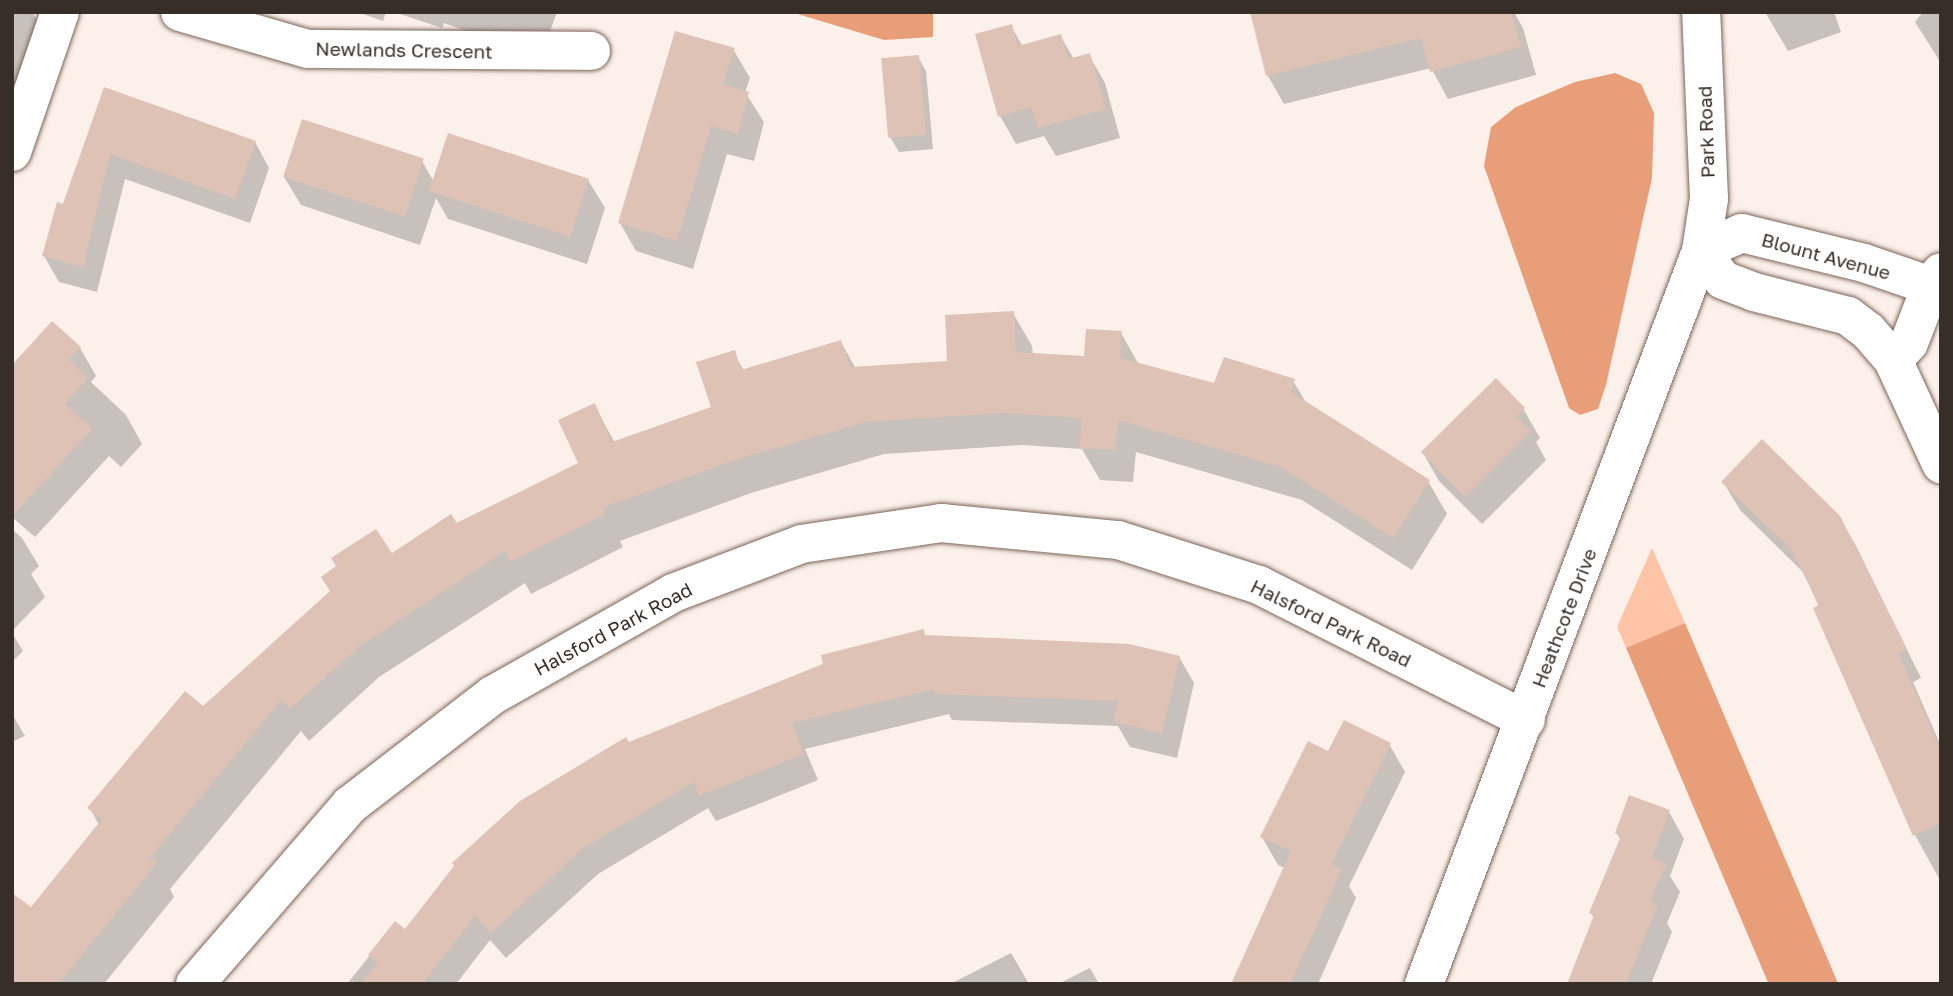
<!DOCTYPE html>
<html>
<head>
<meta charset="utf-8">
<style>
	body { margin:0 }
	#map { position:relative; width:1953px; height:996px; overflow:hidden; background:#fbf0ea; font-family:"Golos Text",sans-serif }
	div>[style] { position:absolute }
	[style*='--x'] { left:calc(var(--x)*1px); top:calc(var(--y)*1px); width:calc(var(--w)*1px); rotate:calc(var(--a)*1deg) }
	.green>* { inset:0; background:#fec4a8 }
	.forest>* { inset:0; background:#e79e79; transform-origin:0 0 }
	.shadow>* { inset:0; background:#0003 }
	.building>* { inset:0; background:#ddc2b5; transform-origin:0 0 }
	.roads { filter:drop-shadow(0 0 2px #7c6559) drop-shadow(0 0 2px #7c6559) }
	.street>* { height:38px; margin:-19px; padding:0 19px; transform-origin:19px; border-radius:19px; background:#fff }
	.secondary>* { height:38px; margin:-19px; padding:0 19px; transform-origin:19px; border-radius:19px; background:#fff }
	span { translate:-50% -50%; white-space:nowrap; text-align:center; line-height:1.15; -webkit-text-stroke:5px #fff; paint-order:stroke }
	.street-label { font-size:19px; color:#382e28 }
	.frame { position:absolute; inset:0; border:14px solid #382e28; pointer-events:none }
</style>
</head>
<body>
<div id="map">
	<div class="green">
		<i style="clip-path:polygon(1652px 548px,1685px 623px,1627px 650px,1617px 627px)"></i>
	</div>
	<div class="forest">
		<i style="clip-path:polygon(791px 12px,933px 12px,933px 37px,884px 40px)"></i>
		<i style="clip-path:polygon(1615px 73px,1641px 84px,1654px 113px,1652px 178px,1606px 385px,1598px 409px,1580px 415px,1569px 408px,1484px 166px,1491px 127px,1516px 107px,1575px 82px)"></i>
		<i style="left:1685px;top:623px;width:392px;height:64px;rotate:67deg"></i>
	</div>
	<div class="shadow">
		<i style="clip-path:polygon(12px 12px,32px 12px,39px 24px,12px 97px)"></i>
		<i style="clip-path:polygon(357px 12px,386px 12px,383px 21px)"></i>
		<i style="clip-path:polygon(394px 12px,557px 12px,542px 54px,531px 53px,444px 23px,442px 28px)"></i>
		<i style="clip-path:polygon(1273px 12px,1514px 12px,1523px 28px,1536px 75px,1448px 99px,1431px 68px,1284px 104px,1268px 76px)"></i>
		<i style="clip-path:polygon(1765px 12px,1834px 12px,1841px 32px,1788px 51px)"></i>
		<i style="clip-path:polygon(1923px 12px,1941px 12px,1941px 63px,1915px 22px)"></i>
		<i style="clip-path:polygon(1011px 26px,1023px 47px,1061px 37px,1074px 59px,1089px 55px,1105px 83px,1120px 138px,1056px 156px,1044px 136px,1016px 144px,1000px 116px)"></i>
		<i style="clip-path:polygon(733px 49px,750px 78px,745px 92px,764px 122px,754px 161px,727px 154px,693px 269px,636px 251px,620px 223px)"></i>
		<i style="clip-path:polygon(918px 57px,926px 71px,933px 149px,899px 152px,890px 137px)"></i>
		<i style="clip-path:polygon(105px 89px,255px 142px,269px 168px,250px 223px,125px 179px,97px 292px,59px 282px,44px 256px)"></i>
		<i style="clip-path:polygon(422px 161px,434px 182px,588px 180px,605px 208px,587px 264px,448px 219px,436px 198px,420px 245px,301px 205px,284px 177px)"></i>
		<i style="clip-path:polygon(1013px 313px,1032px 346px,1033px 355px,1086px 358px,1121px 333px,1139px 365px,1215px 385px,1293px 381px,1307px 404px,1428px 481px,1447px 514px,1412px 570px,1302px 500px,1136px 452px,1133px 482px,1100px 480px,1082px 449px,1023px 445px,884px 454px,751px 493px,620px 541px,623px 547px,531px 594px,525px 583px,379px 677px,309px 741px,301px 731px,170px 889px,174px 897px,104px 984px,12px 984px,31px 909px,99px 825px,90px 808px,203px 709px,391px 555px,580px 463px,594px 405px,615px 443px,713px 408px,734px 353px,744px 371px,841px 342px,856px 369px,949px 363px)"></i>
		<i style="clip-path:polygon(80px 348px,96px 376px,91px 382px,126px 415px,142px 444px,121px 467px,109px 456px,35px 537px,12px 517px,12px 396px)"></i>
		<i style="clip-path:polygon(1496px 381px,1524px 410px,1540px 438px,1536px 442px,1546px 460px,1482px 524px,1439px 481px,1423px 453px)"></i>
		<i style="clip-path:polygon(1723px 482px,1839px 517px,1856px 546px,1921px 678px,1913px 682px,1941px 746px,1941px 882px,1915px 835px,1805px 574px,1740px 510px)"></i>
		<i style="clip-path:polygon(12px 529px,22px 538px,39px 566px,31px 574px,45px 597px,12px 631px)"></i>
		<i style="clip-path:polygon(12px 633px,23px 651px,12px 662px)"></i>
		<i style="clip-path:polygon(926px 637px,1179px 657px,1194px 683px,1177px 758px,1130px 747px,1118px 726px,952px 720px,949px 714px,805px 749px,818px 780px,716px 821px,708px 808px,598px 874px,506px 958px,490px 940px,456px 984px,347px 984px,395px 924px,405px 931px,628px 744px)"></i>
		<i style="clip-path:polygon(12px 714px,25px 736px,12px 742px)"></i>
		<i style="clip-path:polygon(1389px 744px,1405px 772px,1349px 886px,1356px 898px,1318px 984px,1233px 984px,1285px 868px,1278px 865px,1262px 837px,1329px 754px)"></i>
		<i style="clip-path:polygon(1669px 812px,1684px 839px,1670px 876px,1680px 892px,1667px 923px,1672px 932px,1651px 984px,1569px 984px,1595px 919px,1591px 913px,1621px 841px,1617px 833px)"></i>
		<i style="clip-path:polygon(1011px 953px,1029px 984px,950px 984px)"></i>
		<i style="clip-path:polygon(1090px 968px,1099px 984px,1058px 984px)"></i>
	</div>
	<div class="building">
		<i style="clip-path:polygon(1250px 12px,1511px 12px,1521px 47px,1430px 72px,1421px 38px,1266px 76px)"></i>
		<i style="clip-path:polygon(1012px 24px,1018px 46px,1061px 34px,1068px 59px,1090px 53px,1106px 109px,1038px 128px,1031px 107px,998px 117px,975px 34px)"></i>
		<i style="clip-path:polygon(675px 31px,735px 48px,723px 84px,749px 92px,738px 134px,711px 126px,677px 241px,618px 223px)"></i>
		<i style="left:919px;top:55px;width:80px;height:38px;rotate:85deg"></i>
		<i style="clip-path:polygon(104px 87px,256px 141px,235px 199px,110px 154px,83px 267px,42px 256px,57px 202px,63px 204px)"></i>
		<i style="left:302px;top:119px;width:128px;height:61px;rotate:18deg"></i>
		<i style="left:448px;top:133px;width:148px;height:61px;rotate:18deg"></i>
		<i style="clip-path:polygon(1014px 311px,1016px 352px,1084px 356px,1086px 329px,1122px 331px,1120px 358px,1214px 383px,1224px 357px,1295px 379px,1291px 392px,1430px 480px,1393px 538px,1281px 467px,1118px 420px,1115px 450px,1080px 448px,1081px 418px,1004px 413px,865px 422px,732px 461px,602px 508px,605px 514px,510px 562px,505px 551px,361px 645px,290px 709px,281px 700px,150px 858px,157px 863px,58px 984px,12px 984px,12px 893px,31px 907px,102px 819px,87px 808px,185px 691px,203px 706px,330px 591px,321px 577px,336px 566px,331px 558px,376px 529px,392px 553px,451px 514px,457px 523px,578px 463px,558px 420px,595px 403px,612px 442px,711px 407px,696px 362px,735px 350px,741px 370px,841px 340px,850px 367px,947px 361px,945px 315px)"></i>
		<i style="clip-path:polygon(52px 321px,81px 347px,69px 360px,88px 378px,65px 404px,92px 429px,12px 516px,12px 365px)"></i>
		<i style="clip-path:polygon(1496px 378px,1525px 408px,1516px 417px,1531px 431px,1465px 497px,1421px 452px)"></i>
		<i style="clip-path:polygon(1762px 439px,1840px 516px,1907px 649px,1898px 653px,1941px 750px,1941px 823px,1913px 836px,1813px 608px,1819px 605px,1791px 549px,1721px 482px)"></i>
		<i style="clip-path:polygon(924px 629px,925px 635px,1129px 644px,1180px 656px,1162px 733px,1114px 722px,1118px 701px,935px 694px,934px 689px,792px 723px,804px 754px,699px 796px,694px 782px,583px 848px,491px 933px,475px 916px,422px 984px,361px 984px,378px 963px,368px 955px,395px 921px,405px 929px,454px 866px,452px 863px,520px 801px,626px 737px,629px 742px,823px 664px,821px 655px)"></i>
		<i style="clip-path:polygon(1344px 720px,1391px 743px,1331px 864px,1342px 869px,1290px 984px,1231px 984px,1291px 851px,1260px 837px,1308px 741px,1328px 751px)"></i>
		<i style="clip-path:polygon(1629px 795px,1670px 810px,1652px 858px,1666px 864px,1650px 901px,1658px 904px,1626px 984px,1567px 984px,1594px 915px,1589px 913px,1621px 836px,1615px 833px)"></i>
	</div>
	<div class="roads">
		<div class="street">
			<i style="--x:180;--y:12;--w:133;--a:16.1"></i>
			<i style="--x:308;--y:49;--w:283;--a:0.4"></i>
			<i style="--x:12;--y:152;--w:148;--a:-71.1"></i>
			<i style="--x:1931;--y:286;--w:71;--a:-161.1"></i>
			<i style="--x:1864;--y:263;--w:126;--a:-166.2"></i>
			<i style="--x:1742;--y:233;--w:45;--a:156.3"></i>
			<i style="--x:1701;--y:251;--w:36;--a:53"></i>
			<i style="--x:1723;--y:280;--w:33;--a:21"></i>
			<i style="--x:1754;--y:292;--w:97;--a:14.3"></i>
			<i style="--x:1848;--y:316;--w:25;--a:37"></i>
			<i style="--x:1868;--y:331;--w:38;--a:49"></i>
			<i style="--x:1893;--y:360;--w:115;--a:65.2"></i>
			<i style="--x:1893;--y:360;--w:23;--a:-47"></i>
			<i style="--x:1909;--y:343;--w:61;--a:-68.9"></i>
			<i style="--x:1931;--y:286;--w:17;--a:-54"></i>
			<i style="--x:195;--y:984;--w:237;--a:-49.1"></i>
			<i style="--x:350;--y:805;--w:180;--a:-37.6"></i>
			<i style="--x:493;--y:695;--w:207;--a:-29.5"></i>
			<i style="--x:673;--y:593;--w:137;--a:-20.9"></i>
			<i style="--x:801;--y:544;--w:142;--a:-8.5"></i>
			<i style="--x:941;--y:523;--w:178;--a:5.5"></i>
			<i style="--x:1118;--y:540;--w:148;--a:17.7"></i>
			<i style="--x:1259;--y:585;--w:299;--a:26.8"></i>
		</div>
		<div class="secondary">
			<i style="--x:1424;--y:984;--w:784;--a:-69.3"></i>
			<i style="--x:1701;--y:251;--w:53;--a:-81.3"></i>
			<i style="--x:1709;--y:199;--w:187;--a:-92.4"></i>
		</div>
	</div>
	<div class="street-label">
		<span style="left:404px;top:50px;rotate:1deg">Newlands Crescent</span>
		<span style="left:1706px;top:132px;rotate:-92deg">Park Road</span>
		<span style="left:1826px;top:256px;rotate:15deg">Blount Avenue</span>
		<span style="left:1564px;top:618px;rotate:-69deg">Heathcote Drive</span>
		<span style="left:1331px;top:623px;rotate:26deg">Halsford Park Road</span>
		<span style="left:613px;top:629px;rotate:-28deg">Halsford Park Road</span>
	</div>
	<div class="frame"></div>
</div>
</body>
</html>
